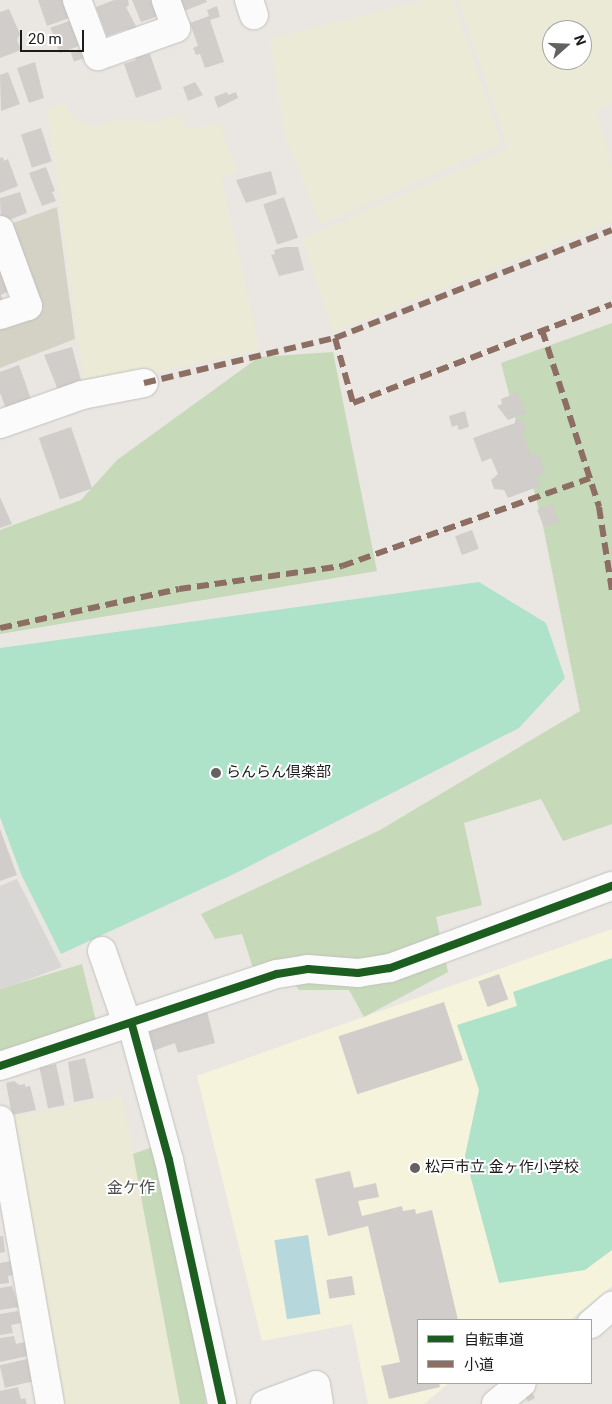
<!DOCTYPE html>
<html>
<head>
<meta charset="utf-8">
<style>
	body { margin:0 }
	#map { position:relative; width:612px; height:1404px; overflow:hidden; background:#eae7e3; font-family:Roboto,"Noto Sans JP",sans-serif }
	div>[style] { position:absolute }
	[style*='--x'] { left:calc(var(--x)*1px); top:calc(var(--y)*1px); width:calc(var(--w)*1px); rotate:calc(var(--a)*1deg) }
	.education>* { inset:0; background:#f6f3dc }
	.construction>* { inset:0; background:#d3d2c5 }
	.farmland>* { inset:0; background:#ebead6; transform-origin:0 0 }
	.forest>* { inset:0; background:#c6d9b8 }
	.pitch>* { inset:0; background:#aee2c9 }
	.parking>* { inset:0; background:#d8d7d5 }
	.water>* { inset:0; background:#b6d8dd; transform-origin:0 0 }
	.building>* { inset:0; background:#d0cdca; transform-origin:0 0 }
	.roads { filter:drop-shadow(0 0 1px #c2c1bf) drop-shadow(0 0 1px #c2c1bf) }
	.minor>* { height:28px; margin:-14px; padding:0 14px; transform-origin:14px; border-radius:14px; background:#fcfbfb }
	.quiet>* { height:6px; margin-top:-3px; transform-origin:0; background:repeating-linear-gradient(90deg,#8d6e63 0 12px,transparent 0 18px) }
	.cycleway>* { height:8px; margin:-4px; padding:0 4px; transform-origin:4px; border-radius:4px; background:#1b5e20 }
	.dots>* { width:14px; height:14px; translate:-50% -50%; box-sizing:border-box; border:2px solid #fff; border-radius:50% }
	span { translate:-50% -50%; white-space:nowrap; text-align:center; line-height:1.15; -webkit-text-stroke:4px #fff; paint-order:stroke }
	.poi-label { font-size:15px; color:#1b1b1b }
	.left { translate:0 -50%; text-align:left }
	.neighbourhood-label { font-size:16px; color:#4e4e4e }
	.legend { position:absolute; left:417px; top:1319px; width:175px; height:65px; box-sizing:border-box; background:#fff; border:1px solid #a4a4a4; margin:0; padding:6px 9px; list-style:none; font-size:15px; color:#1b1b1b }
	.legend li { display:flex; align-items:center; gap:10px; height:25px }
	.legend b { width:25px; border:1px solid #a4a4a4 }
	.north { position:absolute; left:542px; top:20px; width:50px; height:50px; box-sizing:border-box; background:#fff; border:1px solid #a4a4a4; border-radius:50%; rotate:70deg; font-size:14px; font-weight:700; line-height:20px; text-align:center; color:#1b1b1b }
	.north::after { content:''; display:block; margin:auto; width:18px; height:22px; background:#636261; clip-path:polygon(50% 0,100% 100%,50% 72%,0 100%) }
	.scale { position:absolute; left:20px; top:30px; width:64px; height:22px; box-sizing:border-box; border:2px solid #1b1b1b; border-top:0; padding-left:6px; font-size:15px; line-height:18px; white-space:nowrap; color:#1b1b1b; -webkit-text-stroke:4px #fff; paint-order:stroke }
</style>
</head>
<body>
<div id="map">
	<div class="education">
		<i style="clip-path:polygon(612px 929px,612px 1286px,570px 1320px,418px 1320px,418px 1383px,449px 1383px,424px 1404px,368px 1404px,352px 1324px,262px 1341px,197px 1076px)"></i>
	</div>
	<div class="construction">
		<i style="clip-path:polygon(57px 207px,75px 339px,0 368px,0 322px,32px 310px,5px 226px)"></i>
	</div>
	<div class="farmland">
		<i style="clip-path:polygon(425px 0,453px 0,502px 144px,320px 225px,284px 134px,270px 39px)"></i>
		<i style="clip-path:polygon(evenodd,458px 0,612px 0,612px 104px,597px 110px,612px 167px,612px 222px,333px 332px,302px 239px,508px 149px,458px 0,552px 30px,582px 30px,582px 60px,552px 60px,552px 30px)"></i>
		<i style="clip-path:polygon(64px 103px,77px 121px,95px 126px,122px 119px,155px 123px,181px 113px,188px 130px,218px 123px,238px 171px,221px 178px,260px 349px,85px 389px,47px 109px)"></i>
		<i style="left:122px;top:1096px;width:313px;height:116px;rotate:79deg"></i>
	</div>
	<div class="forest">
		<i style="clip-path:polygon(612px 323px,612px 824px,563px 841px,541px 799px,464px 823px,482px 905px,436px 917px,448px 972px,364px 1017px,349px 990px,299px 990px,294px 983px,254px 971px,242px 934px,215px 939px,201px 914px,380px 830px,580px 711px,542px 521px,501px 363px)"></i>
		<i style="clip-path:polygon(333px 352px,377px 571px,0 634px,0 530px,81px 500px,117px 460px,259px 357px)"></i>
		<i style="clip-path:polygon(82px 964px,96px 1021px,0 1051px,0 989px)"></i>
		<i style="clip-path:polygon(161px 1144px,186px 1262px,206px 1404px,180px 1404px,133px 1154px)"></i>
	</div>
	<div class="pitch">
		<i style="clip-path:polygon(479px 582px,546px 623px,565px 678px,519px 728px,236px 873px,61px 954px,21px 874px,0 817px,0 648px)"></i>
		<i style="clip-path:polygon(612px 958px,612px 1250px,585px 1270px,499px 1283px,465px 1156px,479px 1090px,457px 1025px,517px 1006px,513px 992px)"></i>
	</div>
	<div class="parking">
		<i style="clip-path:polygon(17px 879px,62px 967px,0 990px,0 886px)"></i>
	</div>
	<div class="water">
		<i style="left:308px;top:1235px;width:80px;height:34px;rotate:81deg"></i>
	</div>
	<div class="building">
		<i style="clip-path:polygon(38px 0,66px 0,72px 17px,47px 26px)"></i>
		<i style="clip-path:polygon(114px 0,128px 0,129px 5px,126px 7px,138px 30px,129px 33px,127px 29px,107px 36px,96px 7px)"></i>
		<i style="clip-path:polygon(132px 0,152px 0,158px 16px,141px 22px)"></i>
		<i style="clip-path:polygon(177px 0,206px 0,207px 2px,184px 11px)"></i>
		<i style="clip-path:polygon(217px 6px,220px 17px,210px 20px,224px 62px,205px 68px,200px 54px,196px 55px,193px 48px,198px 46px,190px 23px,209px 16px,207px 10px)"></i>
		<i style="clip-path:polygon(9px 9px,20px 34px,17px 40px,21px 50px,0 58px,0 12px)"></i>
		<i style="left:72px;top:20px;width:27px;height:23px;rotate:70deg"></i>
		<i style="left:87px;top:47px;width:10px;height:17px;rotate:73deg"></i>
		<i style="clip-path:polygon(150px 54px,162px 89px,136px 98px,124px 64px,136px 60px,135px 57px)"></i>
		<i style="clip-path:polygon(35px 62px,44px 98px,29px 103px,17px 68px)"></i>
		<i style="clip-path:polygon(8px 72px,20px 104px,1px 111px,0 75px)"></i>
		<i style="clip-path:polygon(195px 82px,203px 95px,188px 101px,183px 87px)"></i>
		<i style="clip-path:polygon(227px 92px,228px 95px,236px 92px,238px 98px,218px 108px,214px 97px)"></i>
		<i style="left:41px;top:128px;width:35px;height:21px;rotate:72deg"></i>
		<i style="clip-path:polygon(3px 157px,4px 161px,8px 159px,18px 186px,0 193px,0 158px)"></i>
		<i style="clip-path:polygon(46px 167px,55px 191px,52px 192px,56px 201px,42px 206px,29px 173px)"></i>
		<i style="clip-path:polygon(271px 171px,277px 194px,246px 203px,236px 180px)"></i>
		<i style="clip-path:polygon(20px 192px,27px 213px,1px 223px,0 198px)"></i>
		<i style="left:284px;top:197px;width:43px;height:22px;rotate:71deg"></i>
		<i style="clip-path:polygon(285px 247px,298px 247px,304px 270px,279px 276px,271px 255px,275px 254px,274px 250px)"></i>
		<i style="clip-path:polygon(0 261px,11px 290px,1px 295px,3px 301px,0 302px)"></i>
		<i style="clip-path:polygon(72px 347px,82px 384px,58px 390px,44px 355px)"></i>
		<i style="clip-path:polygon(19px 365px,32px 402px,7px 411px,0 393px,0 372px)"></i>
		<i style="clip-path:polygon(518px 392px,526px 413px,508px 420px,497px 406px,502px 404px,501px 399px)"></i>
		<i style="clip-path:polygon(465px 411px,469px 427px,459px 430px,457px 425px,452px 427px,449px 416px)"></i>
		<i style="clip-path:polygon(521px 418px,526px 430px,522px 432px,531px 455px,538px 453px,545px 473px,537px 476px,540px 486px,508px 498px,504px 490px,494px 489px,491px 480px,498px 474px,491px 458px,482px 462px,473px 438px,515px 423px,515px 420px)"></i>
		<i style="left:71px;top:427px;width:65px;height:34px;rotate:71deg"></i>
		<i style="clip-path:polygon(0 497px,12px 524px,0 528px)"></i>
		<i style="left:552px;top:504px;width:19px;height:16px;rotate:69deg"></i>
		<i style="left:472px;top:530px;width:20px;height:18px;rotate:70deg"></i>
		<i style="clip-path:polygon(0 829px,17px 875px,0 881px)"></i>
		<i style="left:499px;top:974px;width:27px;height:22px;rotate:70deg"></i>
		<i style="left:444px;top:1002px;width:61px;height:111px;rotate:72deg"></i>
		<i style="clip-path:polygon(207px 1011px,215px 1043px,178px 1053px,175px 1043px,153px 1051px,148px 1030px)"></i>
		<i style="clip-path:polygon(85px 1058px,94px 1098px,74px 1102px,68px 1062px)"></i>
		<i style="left:56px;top:1064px;width:42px;height:17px;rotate:78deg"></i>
		<i style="clip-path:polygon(14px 1081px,19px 1085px,25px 1084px,25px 1087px,30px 1086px,36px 1110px,12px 1115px,6px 1083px)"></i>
		<i style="clip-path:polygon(350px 1171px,354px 1188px,376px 1183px,379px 1197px,358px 1201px,362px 1216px,402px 1206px,403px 1211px,415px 1209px,416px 1214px,432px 1210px,458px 1320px,418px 1320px,418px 1383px,439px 1383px,440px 1387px,389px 1399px,381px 1366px,400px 1362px,368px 1226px,328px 1236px,315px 1179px)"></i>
		<i style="clip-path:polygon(0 1236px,3px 1236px,5px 1252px,0 1253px)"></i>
		<i style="clip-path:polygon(11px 1261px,13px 1275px,8px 1276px,9px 1283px,0 1284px,0 1263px)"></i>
		<i style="left:352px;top:1276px;width:19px;height:26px;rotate:81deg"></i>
		<i style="clip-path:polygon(12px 1286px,19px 1307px,0 1310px,0 1288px)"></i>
		<i style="clip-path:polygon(18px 1311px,21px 1323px,11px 1325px,13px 1333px,0 1335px,0 1314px)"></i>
		<i style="clip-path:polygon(14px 1336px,16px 1344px,29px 1341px,32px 1355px,0 1362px,0 1338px)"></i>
		<i style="left:27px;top:1359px;width:23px;height:28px;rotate:77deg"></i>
		<i style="clip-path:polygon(18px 1387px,21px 1399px,25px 1398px,27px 1404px,0 1404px,0 1391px)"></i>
		<i style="left:531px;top:1390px;width:9px;height:8px;rotate:63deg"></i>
	</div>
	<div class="roads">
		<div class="minor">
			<i style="--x:77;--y:0;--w:60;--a:69.4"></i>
			<i style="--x:98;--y:56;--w:83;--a:-19.7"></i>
			<i style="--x:176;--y:28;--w:30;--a:-110"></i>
			<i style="--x:249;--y:0;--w:16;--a:72"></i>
			<i style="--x:0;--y:230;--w:81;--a:69.8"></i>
			<i style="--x:28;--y:306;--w:29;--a:162"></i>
			<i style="--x:0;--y:424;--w:87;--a:-19.5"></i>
			<i style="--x:82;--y:395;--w:63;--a:-11"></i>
			<i style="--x:102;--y:951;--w:79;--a:70.9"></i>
			<i style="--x:132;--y:1025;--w:140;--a:74.7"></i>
			<i style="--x:169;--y:1160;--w:250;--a:77.7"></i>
			<i style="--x:0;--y:1066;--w:292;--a:-18.4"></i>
			<i style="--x:277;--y:974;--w:31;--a:-9"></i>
			<i style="--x:308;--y:969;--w:50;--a:4.6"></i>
			<i style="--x:358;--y:973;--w:32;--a:-9"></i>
			<i style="--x:390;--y:968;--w:237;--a:-20.3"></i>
			<i style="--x:0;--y:1120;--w:288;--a:80"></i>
			<i style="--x:591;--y:1324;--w:28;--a:-41"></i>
			<i style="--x:265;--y:1404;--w:54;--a:-20.4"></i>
			<i style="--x:316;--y:1385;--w:19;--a:81"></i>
			<i style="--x:496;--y:1404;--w:33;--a:-39"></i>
		</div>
	</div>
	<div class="quiet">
		<i style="--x:542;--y:330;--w:186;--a:72.1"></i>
		<i style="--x:599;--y:507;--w:85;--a:81.2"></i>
		<i style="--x:335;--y:338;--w:67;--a:74.5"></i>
		<i style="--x:353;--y:403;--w:277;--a:-20.9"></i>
		<i style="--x:144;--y:383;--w:196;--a:-13.3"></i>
		<i style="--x:335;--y:338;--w:297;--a:-21.3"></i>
		<i style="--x:0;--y:628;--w:183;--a:-12.3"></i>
		<i style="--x:179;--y:589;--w:165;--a:-8"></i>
		<i style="--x:342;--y:566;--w:263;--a:-19.5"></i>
	</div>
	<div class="cycleway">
		<i style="--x:132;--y:1025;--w:140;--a:74.7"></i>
		<i style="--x:169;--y:1160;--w:250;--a:77.7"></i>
		<i style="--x:0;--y:1066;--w:292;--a:-18.4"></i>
		<i style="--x:277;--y:974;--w:31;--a:-9"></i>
		<i style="--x:308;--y:969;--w:50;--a:4.6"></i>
		<i style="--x:358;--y:973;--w:32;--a:-9"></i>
		<i style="--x:390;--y:968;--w:237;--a:-20.3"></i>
	</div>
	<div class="dots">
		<i style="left:216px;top:773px;background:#636261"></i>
		<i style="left:415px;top:1168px;background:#636261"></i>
	</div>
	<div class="poi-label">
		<span class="left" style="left:226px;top:773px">らんらん倶楽部</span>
		<span class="left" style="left:425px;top:1168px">松戸市立 金ヶ作小学校</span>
	</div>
	<div class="neighbourhood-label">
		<span style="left:131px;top:1188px">金ケ作</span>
	</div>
	<ul class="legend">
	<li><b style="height:6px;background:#1b5e20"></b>自転車道</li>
	<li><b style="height:6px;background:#8d6e63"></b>小道</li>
	</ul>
	<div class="north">N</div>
	<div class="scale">20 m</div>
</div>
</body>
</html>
